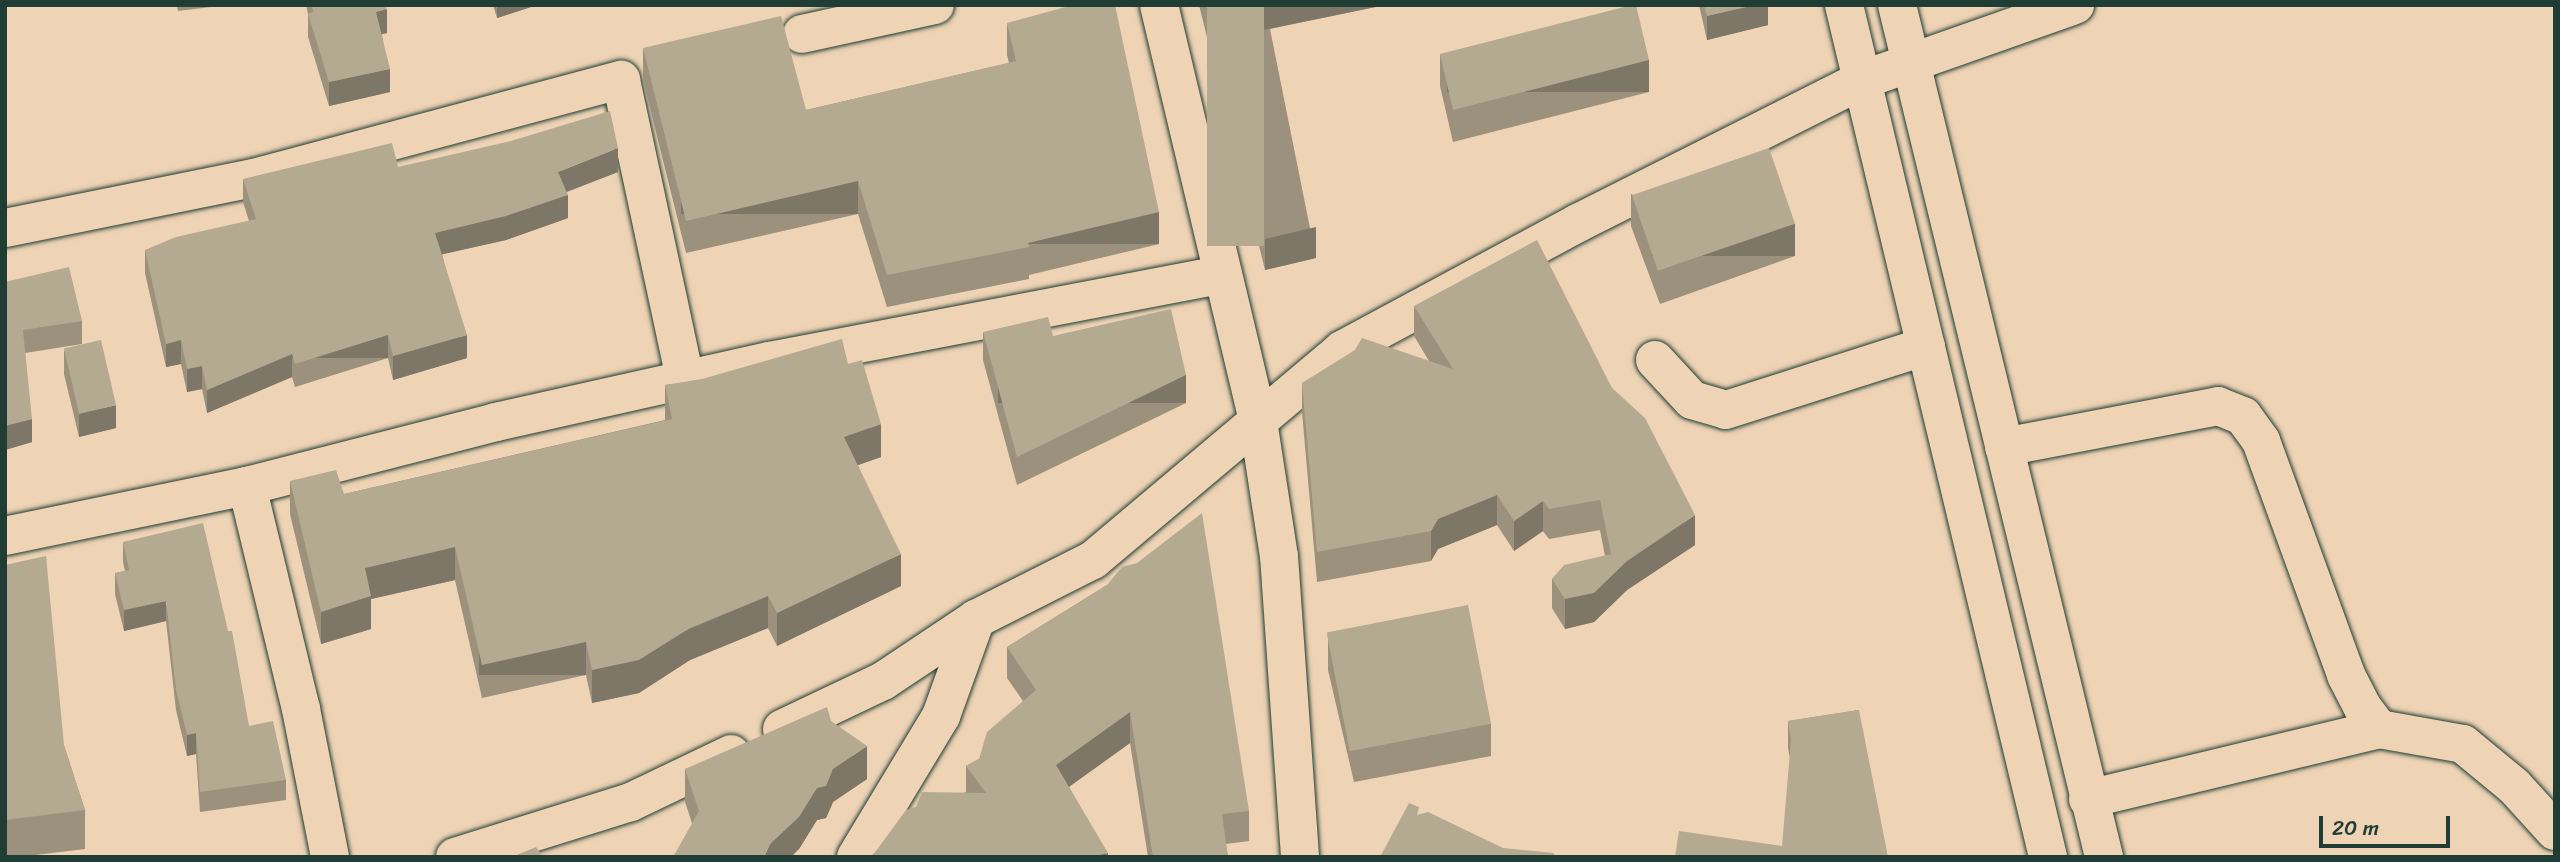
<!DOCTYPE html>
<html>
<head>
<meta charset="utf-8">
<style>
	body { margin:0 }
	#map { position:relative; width:2560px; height:862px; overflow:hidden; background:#eed3b5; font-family:Sriracha,sans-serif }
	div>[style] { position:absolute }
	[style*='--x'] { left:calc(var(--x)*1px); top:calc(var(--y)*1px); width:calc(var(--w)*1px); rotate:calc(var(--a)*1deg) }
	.roads { filter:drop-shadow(0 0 2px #1f3d34) drop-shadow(0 0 2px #1f3d34) }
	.minor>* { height:38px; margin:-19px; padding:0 19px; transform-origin:19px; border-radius:19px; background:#eed3b5 }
	.major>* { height:38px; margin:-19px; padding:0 19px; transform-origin:19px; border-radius:19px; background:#eed3b5 }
	.wall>* { inset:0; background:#9b917d }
	.shaded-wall>* { inset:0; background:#7e7666; transform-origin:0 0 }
	.building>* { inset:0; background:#b4a991; transform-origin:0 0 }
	span { translate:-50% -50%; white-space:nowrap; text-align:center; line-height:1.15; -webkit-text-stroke:7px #eed3b5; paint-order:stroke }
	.frame { position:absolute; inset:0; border:7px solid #1f3d34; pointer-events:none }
	.scale { position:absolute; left:2319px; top:816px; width:131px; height:32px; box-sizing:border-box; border:4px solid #1f3d34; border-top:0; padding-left:9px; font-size:21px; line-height:24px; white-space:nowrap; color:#1f3d34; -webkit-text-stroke:5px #eed3b5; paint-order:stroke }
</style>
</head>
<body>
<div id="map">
	<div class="roads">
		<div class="minor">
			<i style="--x:1159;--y:5;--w:428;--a:76.6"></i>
			<i style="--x:1258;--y:421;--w:137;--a:81.2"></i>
			<i style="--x:1279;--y:556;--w:302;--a:86"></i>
			<i style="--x:802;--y:34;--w:136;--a:-12.3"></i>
			<i style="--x:5;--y:228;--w:254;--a:-11.4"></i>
			<i style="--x:254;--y:178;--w:380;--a:-15"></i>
			<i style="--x:621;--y:80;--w:306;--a:77.9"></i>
			<i style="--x:1655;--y:360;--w:54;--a:47.2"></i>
			<i style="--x:1692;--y:400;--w:35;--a:16"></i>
			<i style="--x:1726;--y:410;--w:210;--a:-17.7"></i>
			<i style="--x:2004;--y:447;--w:218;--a:-10.8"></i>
			<i style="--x:2218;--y:406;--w:27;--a:22"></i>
			<i style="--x:2243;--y:416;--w:31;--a:54"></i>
			<i style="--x:2261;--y:441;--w:249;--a:70"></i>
			<i style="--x:2346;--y:675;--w:37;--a:63"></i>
			<i style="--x:2363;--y:708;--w:26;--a:53"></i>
			<i style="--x:2379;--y:729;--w:85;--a:10.1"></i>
			<i style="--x:2463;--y:744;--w:66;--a:39.5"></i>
			<i style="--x:2514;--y:786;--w:61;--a:47.7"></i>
			<i style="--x:247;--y:486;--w:229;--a:76.4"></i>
			<i style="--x:301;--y:709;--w:151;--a:78.9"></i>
			<i style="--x:5;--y:536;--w:247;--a:-11.7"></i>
			<i style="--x:247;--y:486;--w:257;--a:-14.4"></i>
			<i style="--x:496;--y:422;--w:280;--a:-12.6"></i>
			<i style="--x:769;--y:361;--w:462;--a:-10.8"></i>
			<i style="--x:782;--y:729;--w:112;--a:-25.4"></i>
			<i style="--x:883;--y:681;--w:112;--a:-33.7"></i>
			<i style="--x:976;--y:619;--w:131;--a:-26.8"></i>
			<i style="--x:1093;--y:560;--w:326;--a:-40.1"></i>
			<i style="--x:1342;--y:350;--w:268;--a:-28.3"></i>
			<i style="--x:1578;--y:223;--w:318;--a:-26.7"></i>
			<i style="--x:1862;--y:80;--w:226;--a:-19.4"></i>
			<i style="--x:2088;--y:799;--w:299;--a:-13.5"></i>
			<i style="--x:455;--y:857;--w:184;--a:-17.4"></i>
			<i style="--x:631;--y:802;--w:111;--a:-25.6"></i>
			<i style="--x:856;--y:857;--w:165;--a:-58.9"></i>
			<i style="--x:941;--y:716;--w:103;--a:-70.2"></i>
		</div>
		<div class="major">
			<i style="--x:1844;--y:5;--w:876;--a:76.53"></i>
			<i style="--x:1897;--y:5;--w:877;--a:76.34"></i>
		</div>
	</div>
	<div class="wall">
		<i style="clip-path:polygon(177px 5px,227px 5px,178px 11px)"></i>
		<i style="clip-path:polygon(306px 5px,385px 5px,387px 33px,382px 34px,390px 92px,329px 106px,308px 37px,308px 14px)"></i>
		<i style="clip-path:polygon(493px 5px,537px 5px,497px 18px)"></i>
		<i style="clip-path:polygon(1199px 5px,1385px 5px,1270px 29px,1316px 258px,1265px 270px)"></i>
		<i style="clip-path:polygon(1699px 5px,1768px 5px,1768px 25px,1707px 40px)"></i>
		<i style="clip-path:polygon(1007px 23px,1159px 244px,1029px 275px,1029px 279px,887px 307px,858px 214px,686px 253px,643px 80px,643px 48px,806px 110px,1009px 63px,1007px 55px)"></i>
		<i style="clip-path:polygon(1440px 54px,1649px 92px,1453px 142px,1440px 86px)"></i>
		<i style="clip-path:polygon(398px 167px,618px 172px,567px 192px,568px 218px,506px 240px,442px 254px,467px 358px,393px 380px,388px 358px,295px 387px,292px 377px,207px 413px,202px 389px,187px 392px,181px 364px,166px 367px,145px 273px,145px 250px,249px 221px,243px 202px,243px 179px)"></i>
		<i style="clip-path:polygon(1631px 194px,1795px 256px,1660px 304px,1631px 226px)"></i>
		<i style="clip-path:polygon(5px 282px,82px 321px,82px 344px,25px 353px,32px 442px,5px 450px)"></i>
		<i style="clip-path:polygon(1414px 306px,1612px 388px,1695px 545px,1627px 590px,1594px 622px,1565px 629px,1552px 608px,1552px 579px,1605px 556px,1600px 530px,1549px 539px,1543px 531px,1514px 551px,1497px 525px,1438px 549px,1431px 561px,1317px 582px,1302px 412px,1302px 383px,1429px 361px,1414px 336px)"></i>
		<i style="clip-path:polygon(983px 332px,1186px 403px,1017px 485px,983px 360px)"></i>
		<i style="clip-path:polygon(64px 350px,116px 428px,79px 437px,64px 374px)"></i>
		<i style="clip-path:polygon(848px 364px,881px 457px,858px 465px,901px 586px,777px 646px,768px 628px,690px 660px,639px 693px,592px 703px,586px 675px,482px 698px,455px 580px,371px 599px,371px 629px,321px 644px,290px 514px,290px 481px,344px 494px,665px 420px,665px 385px)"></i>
		<i style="clip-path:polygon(123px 542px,286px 780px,286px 800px,200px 812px,196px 754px,187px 756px,176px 710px,166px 621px,124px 631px,115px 594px,115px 573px,125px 571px,123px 562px)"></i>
		<i style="clip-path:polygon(5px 565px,85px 810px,85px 849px,19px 857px,5px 857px)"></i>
		<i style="clip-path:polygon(1107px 585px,1249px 811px,1249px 841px,1226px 844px,1228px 857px,1148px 857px,1130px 743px,1069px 787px,1108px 857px,876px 851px,916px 807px,966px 792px,966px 766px,979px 759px,1023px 701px,1007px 678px,1007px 647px)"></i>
		<i style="clip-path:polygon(1328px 638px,1491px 724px,1491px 756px,1354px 782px,1328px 670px)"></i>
		<i style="clip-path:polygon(1859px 710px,1790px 759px,1788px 748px,1788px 721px)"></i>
		<i style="clip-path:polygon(831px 721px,867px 779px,833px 802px,826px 818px,817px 820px,799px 849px,692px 823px,685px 802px,685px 769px)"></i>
	</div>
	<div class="shaded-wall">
		<i style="clip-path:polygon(497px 5px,537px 5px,497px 18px)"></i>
		<i style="clip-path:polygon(1263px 5px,1385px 5px,1263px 30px)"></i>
		<i style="clip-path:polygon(1755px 5px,1768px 5px,1768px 25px,1707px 40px,1707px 16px)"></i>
		<i style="clip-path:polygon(387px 9px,387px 33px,376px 35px,376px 12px)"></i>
		<i style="left:1649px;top:60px;width:32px;height:202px;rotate:90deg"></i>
		<i style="clip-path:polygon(390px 69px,390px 92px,329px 106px,329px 82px)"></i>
		<i style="clip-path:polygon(618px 148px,618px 172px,558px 195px,558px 172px)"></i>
		<i style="left:858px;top:181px;width:33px;height:177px;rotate:90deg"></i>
		<i style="clip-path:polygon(568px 195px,568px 218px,506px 240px,435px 256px,435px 233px)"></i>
		<i style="left:1159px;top:212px;width:32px;height:135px;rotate:90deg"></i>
		<i style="left:1795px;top:224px;width:32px;height:143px;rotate:90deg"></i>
		<i style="clip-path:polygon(1316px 227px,1316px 258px,1265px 270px,1265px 239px)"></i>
		<i style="left:388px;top:335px;width:23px;height:97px;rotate:90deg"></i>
		<i style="clip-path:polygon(467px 335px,467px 358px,393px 380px,393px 356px)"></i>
		<i style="clip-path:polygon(181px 340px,181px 364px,166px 367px,166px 344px)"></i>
		<i style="clip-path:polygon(292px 354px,292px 377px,207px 413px,207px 390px)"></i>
		<i style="clip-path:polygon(202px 366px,202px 389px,187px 392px,187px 369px)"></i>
		<i style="left:1186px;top:375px;width:28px;height:188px;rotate:90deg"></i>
		<i style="clip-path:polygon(116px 405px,116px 428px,79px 437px,79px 414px)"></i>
		<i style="clip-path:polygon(32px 419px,32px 442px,5px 450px,5px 426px)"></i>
		<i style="clip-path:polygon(881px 424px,881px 457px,844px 470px,844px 437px)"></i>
		<i style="clip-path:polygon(1497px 495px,1497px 525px,1438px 549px,1431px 561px,1431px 531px,1438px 519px)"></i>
		<i style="clip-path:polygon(1543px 501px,1543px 531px,1514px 551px,1514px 521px)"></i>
		<i style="clip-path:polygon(1695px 515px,1695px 545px,1627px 590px,1594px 622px,1565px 629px,1565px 599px,1627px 561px)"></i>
		<i style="clip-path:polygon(455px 547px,455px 580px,371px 599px,371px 629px,321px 644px,321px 612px,365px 568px)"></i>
		<i style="clip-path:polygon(901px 554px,901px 586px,777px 646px,777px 613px)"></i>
		<i style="clip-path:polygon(768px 596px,768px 628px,690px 660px,639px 693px,592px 703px,592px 670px)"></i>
		<i style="clip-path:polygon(166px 601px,166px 621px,124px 631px,124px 610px)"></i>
		<i style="left:586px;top:642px;width:33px;height:107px;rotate:90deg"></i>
		<i style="clip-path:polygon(1130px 712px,1130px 743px,1056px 796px,1056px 765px)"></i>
		<i style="clip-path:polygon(196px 733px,196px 754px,187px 756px,187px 735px)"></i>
		<i style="clip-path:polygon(867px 746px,867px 779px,833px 802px,826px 818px,817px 820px,799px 849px,791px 857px,764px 857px,770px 844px,833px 769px)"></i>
		<i style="clip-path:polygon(1108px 853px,1108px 857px,1091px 857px)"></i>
	</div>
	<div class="building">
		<i style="clip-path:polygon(312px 5px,385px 5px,387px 9px,376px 12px,390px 69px,329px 82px,308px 14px,313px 12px)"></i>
		<i style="clip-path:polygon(1073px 5px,1115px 5px,1159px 212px,1028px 243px,1029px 247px,887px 275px,858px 181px,686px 221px,643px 48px,781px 16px,806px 110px,1016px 61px,1007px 23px)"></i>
		<i style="left:1207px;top:5px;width:57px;height:241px"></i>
		<i style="clip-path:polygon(1632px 5px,1636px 5px,1649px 60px,1453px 110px,1440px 54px)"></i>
		<i style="clip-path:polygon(1704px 5px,1755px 5px,1707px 16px)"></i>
		<i style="clip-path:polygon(610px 111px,618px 148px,558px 172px,568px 195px,506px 216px,435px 233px,467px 335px,393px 356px,388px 335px,295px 364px,292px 354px,207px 390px,202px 366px,187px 369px,181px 340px,166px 344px,145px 250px,176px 237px,256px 219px,243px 179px,392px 143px,398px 167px,511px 141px)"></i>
		<i style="left:1769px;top:148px;width:80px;height:145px;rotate:71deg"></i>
		<i style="clip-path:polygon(1537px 240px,1612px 388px,1645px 418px,1695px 515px,1627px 561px,1594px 593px,1565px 599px,1552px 579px,1564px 565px,1611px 554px,1600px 500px,1549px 509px,1543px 501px,1514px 521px,1497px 495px,1438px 519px,1431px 531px,1317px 552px,1302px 383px,1355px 350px,1362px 338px,1453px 369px,1414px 306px)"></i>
		<i style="clip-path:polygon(69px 267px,82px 321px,23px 330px,32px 419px,5px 426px,5px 282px)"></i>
		<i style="clip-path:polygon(1171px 309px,1186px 375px,1017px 457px,983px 332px,1048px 317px,1053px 336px)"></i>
		<i style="clip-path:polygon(842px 339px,848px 364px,862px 360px,881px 424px,844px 437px,901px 554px,777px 613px,768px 596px,690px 628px,639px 660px,592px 670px,586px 642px,482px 665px,455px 547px,365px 568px,371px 596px,321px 612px,290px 481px,336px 470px,344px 494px,672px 419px,665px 385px,702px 379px)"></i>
		<i style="left:101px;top:340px;width:67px;height:38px;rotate:77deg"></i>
		<i style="clip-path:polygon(1202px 513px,1249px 811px,1222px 814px,1228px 857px,1153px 857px,1130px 712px,1056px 765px,1108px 853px,1091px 857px,870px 857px,876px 851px,906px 810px,916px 807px,922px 792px,986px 793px,966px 766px,979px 759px,987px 732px,1036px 690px,1007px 647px,1107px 585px,1122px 567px,1137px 563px)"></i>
		<i style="clip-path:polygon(203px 523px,228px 631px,232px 631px,249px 726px,273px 721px,286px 780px,200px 792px,196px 733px,187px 735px,176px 690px,166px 601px,124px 610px,115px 573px,129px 570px,123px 542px)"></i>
		<i style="clip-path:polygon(46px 556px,64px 745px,85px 810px,5px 820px,5px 565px)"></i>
		<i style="left:1468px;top:605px;width:121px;height:144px;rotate:79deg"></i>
		<i style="clip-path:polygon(827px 707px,831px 721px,867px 746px,833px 769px,826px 786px,817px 788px,799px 817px,770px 844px,764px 857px,673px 857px,699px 811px,685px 769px)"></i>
		<i style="clip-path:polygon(1859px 710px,1888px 857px,1675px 857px,1679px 831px,1782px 846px,1791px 740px,1788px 721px)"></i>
		<i style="clip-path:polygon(1409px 803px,1419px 807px,1417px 815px,1428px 812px,1503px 848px,1554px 853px,1554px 857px,1380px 857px)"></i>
		<i style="clip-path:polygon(536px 847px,543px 857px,512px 857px)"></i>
	</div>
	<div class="frame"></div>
	<div class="scale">20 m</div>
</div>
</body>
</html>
